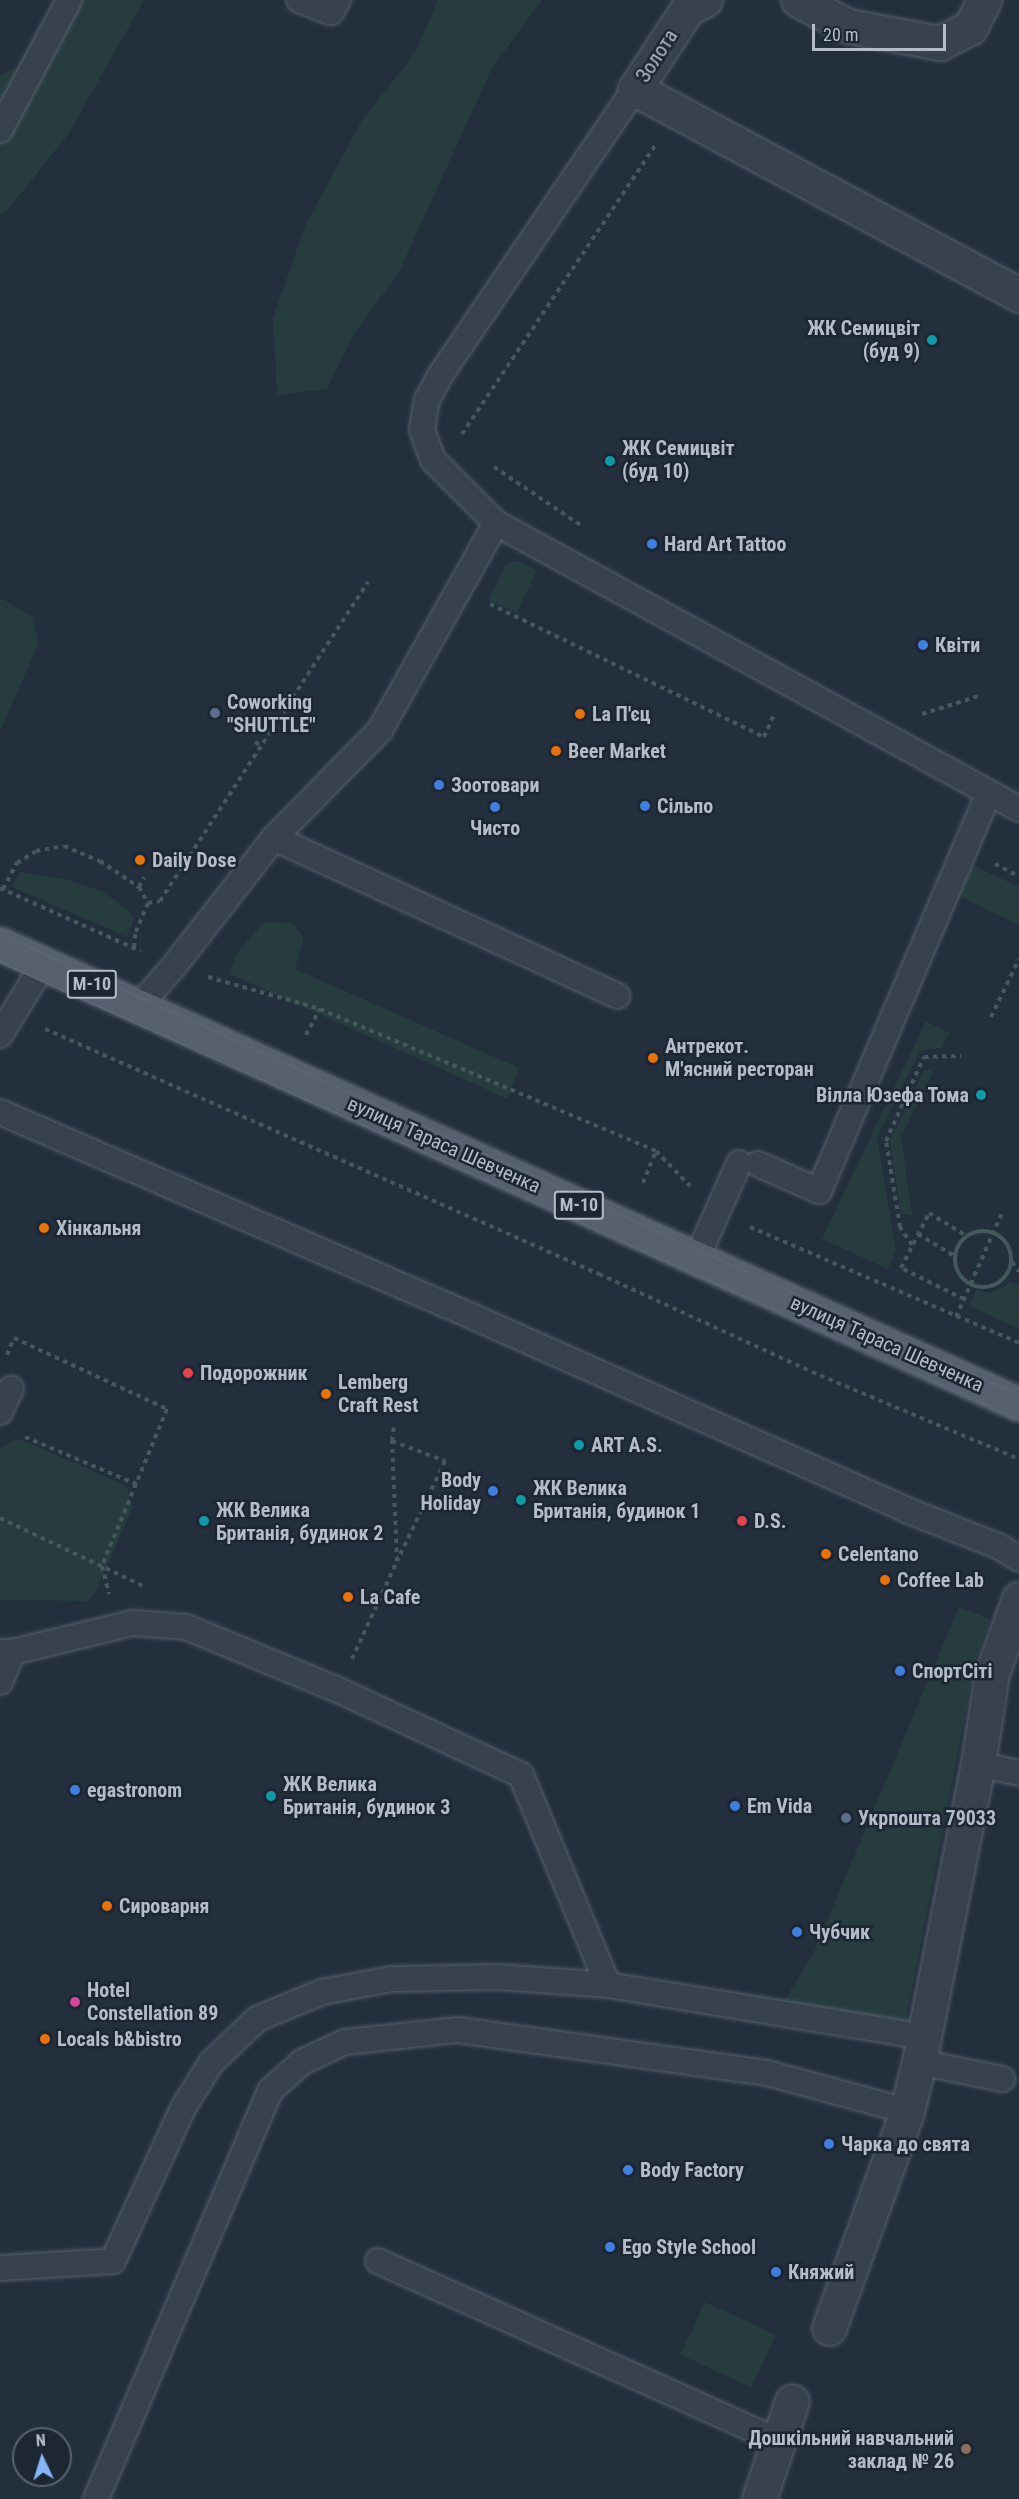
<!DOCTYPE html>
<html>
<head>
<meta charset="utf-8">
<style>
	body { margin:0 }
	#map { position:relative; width:1019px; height:2499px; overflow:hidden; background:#242f3e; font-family:"Roboto Condensed",sans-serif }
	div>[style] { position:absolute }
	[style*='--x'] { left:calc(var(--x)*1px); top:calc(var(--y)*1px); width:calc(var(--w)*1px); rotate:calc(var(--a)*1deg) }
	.green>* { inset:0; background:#263c3f; transform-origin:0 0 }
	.path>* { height:4px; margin-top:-2px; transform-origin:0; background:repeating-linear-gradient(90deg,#44595c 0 4.5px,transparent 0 9px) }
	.path>.ring { margin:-2px; padding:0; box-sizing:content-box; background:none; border:4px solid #44595c; border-radius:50% }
	.roads { filter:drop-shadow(0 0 2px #565f6c) drop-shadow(0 0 2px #565f6c) }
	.service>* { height:24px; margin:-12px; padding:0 12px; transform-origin:12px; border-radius:12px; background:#38414e }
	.minor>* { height:33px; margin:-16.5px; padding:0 16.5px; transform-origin:16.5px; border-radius:16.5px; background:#38414e }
	.primary>* { height:33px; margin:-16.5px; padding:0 16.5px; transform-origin:16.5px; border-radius:16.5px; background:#56606e }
	.tram>* { height:1.5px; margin:-0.75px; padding:0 0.75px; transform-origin:0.75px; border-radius:0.75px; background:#5a6575 }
	.dots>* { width:16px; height:16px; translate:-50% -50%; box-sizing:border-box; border:3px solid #1d2633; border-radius:50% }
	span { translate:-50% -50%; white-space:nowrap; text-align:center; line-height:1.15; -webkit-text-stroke:5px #1d2633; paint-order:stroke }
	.shield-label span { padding:2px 4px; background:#1d2633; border:2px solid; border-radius:4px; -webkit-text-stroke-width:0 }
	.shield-label { font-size:18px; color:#b4bcc9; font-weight:700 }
	.street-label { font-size:20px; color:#b4bcc9 }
	.poi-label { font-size:20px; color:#b4bcc9; font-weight:700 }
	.right { translate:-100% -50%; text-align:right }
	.left { translate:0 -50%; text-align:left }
	.north { position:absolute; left:12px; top:2427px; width:60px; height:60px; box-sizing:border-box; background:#1d2633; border:2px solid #59626f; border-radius:50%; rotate:356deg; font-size:16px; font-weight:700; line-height:24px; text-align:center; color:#b4bcc9 }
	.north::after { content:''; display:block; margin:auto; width:21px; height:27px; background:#8ab4f8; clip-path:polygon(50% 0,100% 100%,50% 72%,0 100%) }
	.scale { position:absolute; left:812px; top:24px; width:134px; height:27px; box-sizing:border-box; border:3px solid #b4bcc9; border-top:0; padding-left:8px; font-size:18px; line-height:21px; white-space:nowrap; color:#b4bcc9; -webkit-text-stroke:4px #1d2633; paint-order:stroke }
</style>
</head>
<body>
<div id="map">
	<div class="green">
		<i style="clip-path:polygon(56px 0,144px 0,69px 133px,6px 212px,0 214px,0 75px,17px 68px)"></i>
		<i style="clip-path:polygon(438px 0,542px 0,492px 68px,398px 274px,355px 332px,327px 389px,277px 395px,273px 318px,305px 226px,362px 120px,415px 53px)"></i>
		<i style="clip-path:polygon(517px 561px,537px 570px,517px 613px,488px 600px,506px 564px)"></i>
		<i style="clip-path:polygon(0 598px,32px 617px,39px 643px,0 731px)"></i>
		<i style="clip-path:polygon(973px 865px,1019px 887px,1019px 925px,959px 896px)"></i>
		<i style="clip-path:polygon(20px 872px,65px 879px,102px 891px,128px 910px,134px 920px,127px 937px,12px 887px)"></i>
		<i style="clip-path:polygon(264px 922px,292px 923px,304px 938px,295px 969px,519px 1068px,508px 1099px,230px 974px,236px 954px)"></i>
		<i style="clip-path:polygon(926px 1021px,949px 1033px,942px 1048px,920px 1051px,877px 1137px,896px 1250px,888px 1269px,822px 1239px)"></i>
		<i style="clip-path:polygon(935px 1068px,901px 1137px,912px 1215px,901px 1214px,890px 1140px,924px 1070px)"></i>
		<i style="clip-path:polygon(1010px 1281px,1019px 1286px,1019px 1329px,969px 1306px,976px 1290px,989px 1293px,1004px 1287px)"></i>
		<i style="clip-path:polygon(22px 1440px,120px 1483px,128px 1489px,132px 1508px,95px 1594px,87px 1601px,0 1600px,0 1449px,13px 1441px)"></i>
		<i style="clip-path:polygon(959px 1607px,990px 1619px,975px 1664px,903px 2034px,781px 2006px,813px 1954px)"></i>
		<i style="left:705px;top:2302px;width:78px;height:58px;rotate:25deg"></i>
	</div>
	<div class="path">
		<i style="--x:462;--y:434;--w:347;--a:-56.2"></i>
		<i style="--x:494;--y:467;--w:106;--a:33.8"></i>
		<i style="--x:490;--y:604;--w:305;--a:25.9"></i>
		<i style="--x:764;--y:737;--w:24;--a:-66"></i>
		<i style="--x:922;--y:714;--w:60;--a:-17.5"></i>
		<i style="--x:255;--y:742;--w:7;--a:34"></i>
		<i style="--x:995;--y:864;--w:27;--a:27"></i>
		<i style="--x:139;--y:887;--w:11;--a:-63"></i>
		<i style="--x:0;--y:888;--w:154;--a:24.2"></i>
		<i style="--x:3;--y:889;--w:30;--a:-62"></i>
		<i style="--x:17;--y:863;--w:22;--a:-32"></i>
		<i style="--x:36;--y:851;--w:28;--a:-10"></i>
		<i style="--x:64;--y:846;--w:39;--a:23"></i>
		<i style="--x:100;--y:861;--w:47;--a:33.7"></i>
		<i style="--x:139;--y:887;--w:18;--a:61"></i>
		<i style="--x:148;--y:903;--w:34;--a:113"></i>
		<i style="--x:135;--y:934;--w:14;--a:94"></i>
		<i style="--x:148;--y:903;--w:12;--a:-9"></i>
		<i style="--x:160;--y:901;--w:381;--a:-56.9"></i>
		<i style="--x:208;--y:977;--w:116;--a:15.9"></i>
		<i style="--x:320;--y:1009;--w:365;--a:22.9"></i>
		<i style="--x:656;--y:1151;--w:49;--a:45.8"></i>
		<i style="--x:991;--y:1017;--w:64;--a:-64.2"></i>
		<i style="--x:45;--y:1029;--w:606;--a:23.86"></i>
		<i style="--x:599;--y:1274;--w:234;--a:24.7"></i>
		<i style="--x:812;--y:1372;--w:225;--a:22.8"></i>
		<i style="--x:306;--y:1035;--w:30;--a:-62"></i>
		<i style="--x:643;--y:1183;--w:35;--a:-68"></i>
		<i style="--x:750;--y:1227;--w:293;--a:23.3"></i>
		<i class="ring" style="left:955px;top:1231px;width:52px;height:52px"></i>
		<i style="--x:918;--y:1234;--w:44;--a:31.2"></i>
		<i style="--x:912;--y:1245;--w:22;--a:-124"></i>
		<i style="--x:900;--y:1227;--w:87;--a:-99.2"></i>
		<i style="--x:886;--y:1141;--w:92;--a:-65.7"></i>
		<i style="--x:924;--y:1057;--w:37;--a:-2"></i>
		<i style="--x:1012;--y:1262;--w:12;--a:55"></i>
		<i style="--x:964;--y:1299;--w:70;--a:-153.8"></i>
		<i style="--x:901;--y:1268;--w:62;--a:-63"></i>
		<i style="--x:929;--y:1213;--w:42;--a:31.4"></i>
		<i style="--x:956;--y:1317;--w:114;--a:-66.1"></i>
		<i style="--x:7;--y:1355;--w:18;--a:-68"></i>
		<i style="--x:14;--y:1338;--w:169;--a:24.9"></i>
		<i style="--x:167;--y:1409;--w:170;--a:112.5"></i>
		<i style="--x:102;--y:1566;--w:29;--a:76"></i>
		<i style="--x:25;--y:1437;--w:121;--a:22.9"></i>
		<i style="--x:392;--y:1441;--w:57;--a:20.7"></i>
		<i style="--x:445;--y:1461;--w:111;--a:115.6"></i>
		<i style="--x:0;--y:1518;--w:158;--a:25.4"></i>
		<i style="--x:352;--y:1659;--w:108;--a:-65.3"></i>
		<i style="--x:397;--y:1561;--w:120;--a:-92.4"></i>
		<i style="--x:392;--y:1441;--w:14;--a:-82"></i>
	</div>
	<div class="roads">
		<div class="service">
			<i style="--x:299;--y:0;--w:34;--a:21"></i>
			<i style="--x:331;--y:12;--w:14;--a:-60"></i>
			<i style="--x:0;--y:130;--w:147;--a:-62"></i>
			<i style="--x:496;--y:523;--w:89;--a:-135"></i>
			<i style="--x:433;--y:460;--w:32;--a:-110"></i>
			<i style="--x:422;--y:430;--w:30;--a:-81"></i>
			<i style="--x:427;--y:400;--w:26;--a:-62"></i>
			<i style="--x:439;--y:377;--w:348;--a:-55.8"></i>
			<i style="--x:274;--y:838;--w:378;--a:24.7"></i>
			<i style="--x:139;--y:1006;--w:53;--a:-48.8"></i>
			<i style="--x:174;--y:966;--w:162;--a:-52"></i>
			<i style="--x:274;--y:838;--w:151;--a:-45.5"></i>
			<i style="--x:380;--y:730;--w:237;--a:-60.7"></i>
			<i style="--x:496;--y:523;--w:596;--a:28.67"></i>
			<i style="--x:0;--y:1035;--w:86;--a:-58.3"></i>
			<i style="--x:0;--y:1112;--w:489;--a:23.4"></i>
			<i style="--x:449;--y:1306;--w:498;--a:24"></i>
			<i style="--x:904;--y:1509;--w:103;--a:21.6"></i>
			<i style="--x:1000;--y:1547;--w:22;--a:32"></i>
			<i style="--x:758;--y:1164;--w:67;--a:23.9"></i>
			<i style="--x:819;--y:1191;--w:433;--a:-66.9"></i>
			<i style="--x:697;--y:1258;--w:104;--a:-66.1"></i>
			<i style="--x:0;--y:1412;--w:26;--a:-65"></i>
			<i style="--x:0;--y:1652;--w:13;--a:0"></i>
			<i style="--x:13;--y:1652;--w:122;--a:-13.7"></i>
			<i style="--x:132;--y:1623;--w:54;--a:4.2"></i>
			<i style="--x:186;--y:1627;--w:165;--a:22.5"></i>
			<i style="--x:338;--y:1690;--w:202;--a:24.9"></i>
			<i style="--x:521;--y:1775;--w:227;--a:67.5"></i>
			<i style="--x:0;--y:1682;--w:33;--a:-67"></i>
			<i style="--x:978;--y:1764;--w:42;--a:12.4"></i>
			<i style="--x:919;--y:2062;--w:85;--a:11.6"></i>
			<i style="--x:378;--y:2261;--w:439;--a:24.2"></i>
			<i style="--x:0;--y:2268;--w:113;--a:-3.5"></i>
			<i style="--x:113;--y:2261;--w:168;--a:-65.4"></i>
			<i style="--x:183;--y:2108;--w:53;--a:-58.1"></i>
			<i style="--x:211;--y:2063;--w:64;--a:-43.7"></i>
			<i style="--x:257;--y:2019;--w:70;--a:-22.6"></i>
			<i style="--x:322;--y:1992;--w:71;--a:-10.5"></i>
			<i style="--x:392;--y:1979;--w:107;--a:-1.1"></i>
			<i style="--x:499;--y:1977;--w:109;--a:4.2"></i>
			<i style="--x:608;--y:1985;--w:320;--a:9.3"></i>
			<i style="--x:96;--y:2499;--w:444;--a:-66.9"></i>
			<i style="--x:270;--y:2091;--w:43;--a:-42.2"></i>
			<i style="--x:302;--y:2062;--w:47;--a:-24.9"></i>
			<i style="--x:345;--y:2042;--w:114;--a:-6.1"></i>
			<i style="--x:458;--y:2030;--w:312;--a:7.9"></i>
			<i style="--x:767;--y:2073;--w:145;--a:15.2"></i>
		</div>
		<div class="minor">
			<i style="--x:705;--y:0;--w:19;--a:155"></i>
			<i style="--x:688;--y:8;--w:97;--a:123.2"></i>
			<i style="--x:635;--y:89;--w:436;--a:28.2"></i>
			<i style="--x:798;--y:0;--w:56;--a:27.5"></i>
			<i style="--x:848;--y:26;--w:94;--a:10.5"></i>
			<i style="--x:940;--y:43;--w:34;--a:-27"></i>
			<i style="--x:970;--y:28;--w:31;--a:-63"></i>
			<i style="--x:829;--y:2328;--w:231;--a:-70.2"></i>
			<i style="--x:907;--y:2111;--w:50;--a:-76.2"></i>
			<i style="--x:919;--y:2062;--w:304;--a:-78.8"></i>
			<i style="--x:978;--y:1764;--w:92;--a:-81.3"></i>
			<i style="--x:992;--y:1673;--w:79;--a:-70"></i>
			<i style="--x:759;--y:2499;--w:103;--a:-71.4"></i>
		</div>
		<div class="primary">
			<i style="--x:0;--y:944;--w:1118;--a:24.3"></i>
		</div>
	</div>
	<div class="tram">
		<i style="--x:0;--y:934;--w:1118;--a:24.34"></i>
		<i style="--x:0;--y:962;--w:1117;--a:24.16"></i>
	</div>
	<div class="dots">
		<i style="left:932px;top:340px;background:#0f9aa8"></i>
		<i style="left:610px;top:461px;background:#0f9aa8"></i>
		<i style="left:652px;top:544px;background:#3f7fe0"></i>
		<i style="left:923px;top:645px;background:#3f7fe0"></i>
		<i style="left:215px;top:713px;background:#5c6f8a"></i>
		<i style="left:580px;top:714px;background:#e8710a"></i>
		<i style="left:556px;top:751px;background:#e8710a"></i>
		<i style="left:439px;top:785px;background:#3f7fe0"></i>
		<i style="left:645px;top:806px;background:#3f7fe0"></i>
		<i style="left:495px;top:807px;background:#3f7fe0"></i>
		<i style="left:140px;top:860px;background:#e8710a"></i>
		<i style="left:653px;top:1058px;background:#e8710a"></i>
		<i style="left:981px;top:1095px;background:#0f9aa8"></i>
		<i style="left:44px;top:1228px;background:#e8710a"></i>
		<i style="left:188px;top:1373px;background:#e0444e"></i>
		<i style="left:326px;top:1394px;background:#e8710a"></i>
		<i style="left:579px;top:1445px;background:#0f9aa8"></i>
		<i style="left:493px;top:1491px;background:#3f7fe0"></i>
		<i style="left:521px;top:1500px;background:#0f9aa8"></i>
		<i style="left:204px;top:1521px;background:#0f9aa8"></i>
		<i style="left:742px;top:1521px;background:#e0444e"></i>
		<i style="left:826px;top:1554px;background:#e8710a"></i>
		<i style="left:885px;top:1580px;background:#e8710a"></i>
		<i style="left:348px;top:1597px;background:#e8710a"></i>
		<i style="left:900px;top:1671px;background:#3f7fe0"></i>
		<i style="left:75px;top:1790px;background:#3f7fe0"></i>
		<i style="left:271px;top:1796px;background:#0f9aa8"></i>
		<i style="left:735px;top:1806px;background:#3f7fe0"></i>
		<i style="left:846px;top:1818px;background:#5c6f8a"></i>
		<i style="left:107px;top:1906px;background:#e8710a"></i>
		<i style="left:797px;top:1932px;background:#3f7fe0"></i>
		<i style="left:75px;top:2002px;background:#d1479c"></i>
		<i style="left:45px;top:2039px;background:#e8710a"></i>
		<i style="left:829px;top:2144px;background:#3f7fe0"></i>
		<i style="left:628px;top:2170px;background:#3f7fe0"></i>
		<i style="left:610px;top:2247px;background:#3f7fe0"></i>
		<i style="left:776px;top:2272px;background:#3f7fe0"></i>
		<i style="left:966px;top:2449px;background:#8d6e63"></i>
	</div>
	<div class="shield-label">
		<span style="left:92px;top:984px">М-10</span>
		<span style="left:579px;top:1205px">М-10</span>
	</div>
	<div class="street-label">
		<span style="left:657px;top:56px;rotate:-57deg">Золота</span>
		<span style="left:444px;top:1145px;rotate:24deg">вулиця Тараса Шевченка</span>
		<span style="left:887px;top:1344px;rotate:24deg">вулиця Тараса Шевченка</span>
	</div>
	<div class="poi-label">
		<span class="right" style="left:920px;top:340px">ЖК Семицвіт<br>(буд 9)</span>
		<span class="left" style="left:622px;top:460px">ЖК Семицвіт<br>(буд 10)</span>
		<span class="left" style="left:664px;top:544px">Hard Art Tattoo</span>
		<span class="left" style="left:935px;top:645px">Квіти</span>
		<span class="left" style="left:227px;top:714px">Coworking<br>"SHUTTLE"</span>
		<span class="left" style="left:592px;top:714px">La П'єц</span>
		<span class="left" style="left:568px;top:751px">Beer Market</span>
		<span class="left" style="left:451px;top:785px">Зоотовари</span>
		<span class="left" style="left:657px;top:806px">Сільпо</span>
		<span style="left:495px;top:828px">Чисто</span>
		<span class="left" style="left:152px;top:860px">Daily Dose</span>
		<span class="left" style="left:665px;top:1058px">Антрекот.<br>М'ясний ресторан</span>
		<span class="right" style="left:969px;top:1095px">Вілла Юзефа Тома</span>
		<span class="left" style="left:56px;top:1228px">Хінкальня</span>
		<span class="left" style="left:200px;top:1373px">Подорожник</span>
		<span class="left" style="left:338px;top:1394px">Lemberg<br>Craft Rest</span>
		<span class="left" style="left:591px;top:1445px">ART A.S.</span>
		<span class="right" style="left:481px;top:1492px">Body<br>Holiday</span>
		<span class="left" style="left:533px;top:1500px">ЖК Велика<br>Британія, будинок 1</span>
		<span class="left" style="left:216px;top:1522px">ЖК Велика<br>Британія, будинок 2</span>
		<span class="left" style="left:754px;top:1521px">D.S.</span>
		<span class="left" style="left:838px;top:1554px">Celentano</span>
		<span class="left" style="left:897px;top:1580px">Coffee Lab</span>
		<span class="left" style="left:360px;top:1597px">La Cafe</span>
		<span class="left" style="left:912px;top:1671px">СпортСіті</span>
		<span class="left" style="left:283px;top:1796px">ЖК Велика<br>Британія, будинок 3</span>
		<span class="left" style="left:87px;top:1790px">egastronom</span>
		<span class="left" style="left:747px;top:1806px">Em Vida</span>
		<span class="left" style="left:858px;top:1818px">Укрпошта 79033</span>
		<span class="left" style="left:119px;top:1906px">Сироварня</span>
		<span class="left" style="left:809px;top:1932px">Чубчик</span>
		<span class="left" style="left:87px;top:2002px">Hotel<br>Constellation 89</span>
		<span class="left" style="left:57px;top:2039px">Locals b&amp;bistro</span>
		<span class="left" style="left:841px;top:2144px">Чарка до свята</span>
		<span class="left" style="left:640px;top:2170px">Body Factory</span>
		<span class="left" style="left:622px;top:2247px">Ego Style School</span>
		<span class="left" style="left:788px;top:2272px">Княжий</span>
		<span class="right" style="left:954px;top:2450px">Дошкільний навчальний<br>заклад № 26</span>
	</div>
	<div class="north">N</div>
	<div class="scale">20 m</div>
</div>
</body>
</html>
